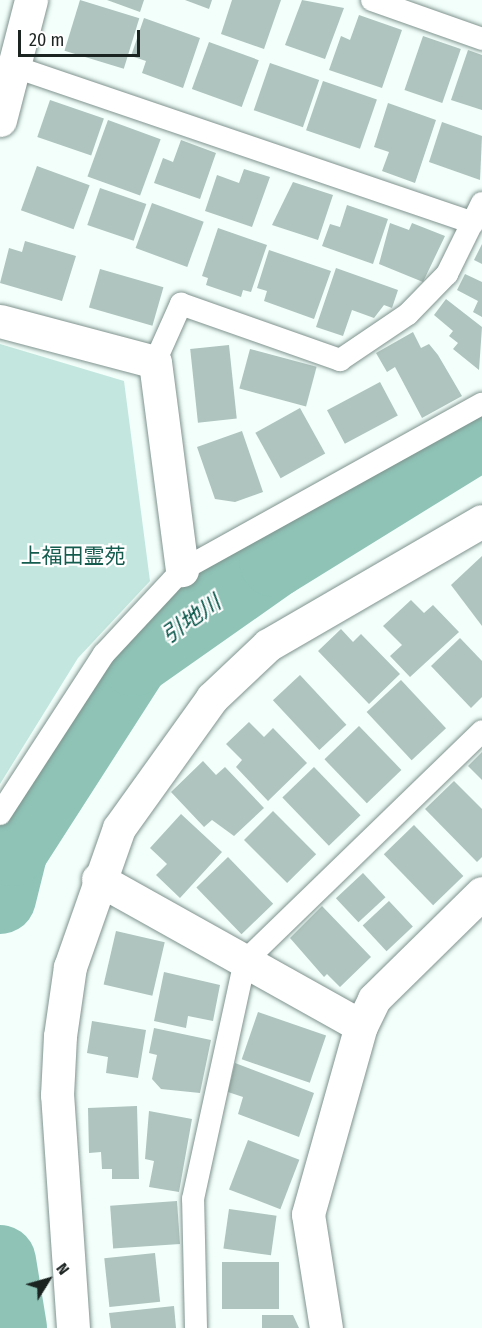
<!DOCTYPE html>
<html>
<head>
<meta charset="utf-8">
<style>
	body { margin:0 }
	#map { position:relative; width:482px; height:1328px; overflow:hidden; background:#f2fffb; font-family:"Fira Sans Condensed","Noto Sans JP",sans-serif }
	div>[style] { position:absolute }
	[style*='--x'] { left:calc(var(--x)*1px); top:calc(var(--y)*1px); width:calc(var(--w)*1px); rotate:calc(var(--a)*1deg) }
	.green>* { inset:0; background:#c3e7de }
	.river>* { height:72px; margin:-36px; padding:0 36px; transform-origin:36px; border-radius:36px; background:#8ec3b6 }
	.building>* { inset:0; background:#afc4be; transform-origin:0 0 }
	.roads { filter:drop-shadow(0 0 2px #80938e) drop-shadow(0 0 2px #80938e) }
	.service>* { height:22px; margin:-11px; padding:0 11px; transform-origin:11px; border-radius:11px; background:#fff }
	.minor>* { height:33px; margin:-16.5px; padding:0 16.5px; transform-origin:16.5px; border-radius:16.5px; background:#fff }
	.tertiary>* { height:33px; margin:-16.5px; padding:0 16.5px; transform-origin:16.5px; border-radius:16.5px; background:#fff }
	span { translate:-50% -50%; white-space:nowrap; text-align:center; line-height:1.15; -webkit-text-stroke:4.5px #fff; paint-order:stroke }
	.park-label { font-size:21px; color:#155c4f }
	.water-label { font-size:22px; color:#005043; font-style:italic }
	.north { position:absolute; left:18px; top:1250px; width:60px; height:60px; -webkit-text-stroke:4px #fff; paint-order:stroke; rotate:53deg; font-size:16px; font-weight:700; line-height:24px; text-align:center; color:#1c2422 }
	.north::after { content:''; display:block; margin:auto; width:21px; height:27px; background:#1c2422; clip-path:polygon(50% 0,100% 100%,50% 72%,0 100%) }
	.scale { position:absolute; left:18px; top:30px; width:122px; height:27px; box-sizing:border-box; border:3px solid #1c2422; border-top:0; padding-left:8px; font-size:18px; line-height:21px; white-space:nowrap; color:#1c2422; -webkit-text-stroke:4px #fff; paint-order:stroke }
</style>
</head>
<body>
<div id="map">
	<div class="green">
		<i style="clip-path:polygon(0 344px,124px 381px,150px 581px,78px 658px,0 784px)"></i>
	</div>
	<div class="river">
		<i style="--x:0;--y:898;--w:49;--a:-76"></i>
		<i style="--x:12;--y:850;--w:226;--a:-57.3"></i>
		<i style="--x:134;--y:660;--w:172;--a:-35.1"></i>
		<i style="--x:275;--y:561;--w:243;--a:-31.7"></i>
		<i style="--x:0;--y:1261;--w:68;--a:80.7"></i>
	</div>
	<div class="building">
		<i style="left:80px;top:0;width:62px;height:53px;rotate:17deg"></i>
		<i style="clip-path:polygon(107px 0,144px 0,140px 12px)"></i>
		<i style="clip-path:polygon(185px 0,212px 0,209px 9px)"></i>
		<i style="clip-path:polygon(232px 0,281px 0,264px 49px,221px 34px)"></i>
		<i style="clip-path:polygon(302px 0,344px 8px,325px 59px,285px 45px)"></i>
		<i style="clip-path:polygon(359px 15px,402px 30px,382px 88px,329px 70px,341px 36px,350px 40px)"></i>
		<i style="clip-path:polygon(144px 18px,200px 38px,183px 88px,142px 73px,146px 61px,131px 56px)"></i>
		<i style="left:423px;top:36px;width:40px;height:57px;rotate:19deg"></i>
		<i style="left:209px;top:42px;width:53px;height:50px;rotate:20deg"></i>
		<i style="clip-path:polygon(468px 50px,482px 55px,482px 110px,451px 100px)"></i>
		<i style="left:270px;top:63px;width:52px;height:50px;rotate:19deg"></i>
		<i style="left:323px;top:81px;width:57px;height:52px;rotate:19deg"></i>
		<i style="left:50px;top:100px;width:57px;height:39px;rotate:19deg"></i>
		<i style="clip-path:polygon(388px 103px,436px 120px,415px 183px,382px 171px,389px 152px,374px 147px)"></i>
		<i style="left:108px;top:120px;width:56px;height:60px;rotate:20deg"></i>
		<i style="clip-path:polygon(442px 122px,482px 136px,480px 180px,429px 162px)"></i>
		<i style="clip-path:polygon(181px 140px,216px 153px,200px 199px,154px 183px,163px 158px,173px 162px)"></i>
		<i style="left:37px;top:166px;width:56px;height:47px;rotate:20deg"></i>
		<i style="clip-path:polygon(244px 169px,270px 177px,252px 227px,205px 211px,217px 175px,239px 183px)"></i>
		<i style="clip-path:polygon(293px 182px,333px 195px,318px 240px,272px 225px)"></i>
		<i style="left:100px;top:188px;width:49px;height:39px;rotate:19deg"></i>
		<i style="left:152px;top:203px;width:55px;height:48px;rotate:20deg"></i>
		<i style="clip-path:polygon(347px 205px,388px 219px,373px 264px,322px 246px,330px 224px,340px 227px)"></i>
		<i style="clip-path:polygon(390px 223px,409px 230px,412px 223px,445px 236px,423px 282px,379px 264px)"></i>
		<i style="clip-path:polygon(218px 228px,267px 245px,251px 292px,243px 290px,241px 297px,206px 285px,208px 278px,202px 276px)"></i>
		<i style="clip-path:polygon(25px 241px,76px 256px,62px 301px,0 283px,9px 248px,22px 252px)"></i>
		<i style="clip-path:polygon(482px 244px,482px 264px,474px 260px)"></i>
		<i style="clip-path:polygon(269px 250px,331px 271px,314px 319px,264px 301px,267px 291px,257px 288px)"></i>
		<i style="clip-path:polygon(336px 268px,398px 290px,392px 308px,384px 305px,374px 318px,352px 310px,343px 336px,316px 327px)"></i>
		<i style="left:100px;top:269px;width:66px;height:40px;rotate:16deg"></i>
		<i style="clip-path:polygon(465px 274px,482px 282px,482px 317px,473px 312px,478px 301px,457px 290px)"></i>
		<i style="clip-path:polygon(446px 299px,482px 327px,479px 370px,453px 349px,458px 343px,449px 336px,453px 331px,434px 315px)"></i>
		<i style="clip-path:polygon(413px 332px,421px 348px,429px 344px,438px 355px,462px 396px,422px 418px,395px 367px,387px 372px,376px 353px)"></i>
		<i style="left:229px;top:345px;width:74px;height:39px;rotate:84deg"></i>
		<i style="left:250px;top:349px;width:69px;height:41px;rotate:15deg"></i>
		<i style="left:380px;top:382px;width:38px;height:60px;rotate:62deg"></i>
		<i style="left:300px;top:408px;width:52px;height:51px;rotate:61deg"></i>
		<i style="clip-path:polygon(242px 431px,263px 492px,235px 502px,215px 499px,197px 447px)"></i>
		<i style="clip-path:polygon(482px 556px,482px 626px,451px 585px)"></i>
		<i style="clip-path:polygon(411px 600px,424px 613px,433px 605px,459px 632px,410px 677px,390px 656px,402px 645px,383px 626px)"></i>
		<i style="clip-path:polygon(341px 629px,353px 642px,361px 634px,400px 674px,369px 704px,318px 651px)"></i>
		<i style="clip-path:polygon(460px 638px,482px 661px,482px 697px,471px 708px,431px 666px)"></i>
		<i style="left:300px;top:675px;width:68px;height:37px;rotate:47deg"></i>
		<i style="left:401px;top:680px;width:66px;height:47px;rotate:47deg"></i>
		<i style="clip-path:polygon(249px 722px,264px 737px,273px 728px,307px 763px,268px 801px,236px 767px,242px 760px,226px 744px)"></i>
		<i style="left:359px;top:726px;width:61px;height:48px;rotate:46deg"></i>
		<i style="clip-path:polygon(482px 752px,482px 780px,468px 766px)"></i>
		<i style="clip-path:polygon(203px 761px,216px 775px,225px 767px,264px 808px,234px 836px,212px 820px,204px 827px,171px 792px)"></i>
		<i style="left:314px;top:767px;width:67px;height:44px;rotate:46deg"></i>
		<i style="clip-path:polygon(454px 781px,482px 809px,482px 857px,477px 862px,425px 809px)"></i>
		<i style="left:273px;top:811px;width:61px;height:41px;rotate:45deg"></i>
		<i style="clip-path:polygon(181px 814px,222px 852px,180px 898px,156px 875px,167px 864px,150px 848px)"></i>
		<i style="left:414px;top:825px;width:71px;height:42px;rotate:46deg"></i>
		<i style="left:228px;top:857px;width:65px;height:44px;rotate:46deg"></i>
		<i style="left:363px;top:873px;width:33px;height:37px;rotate:47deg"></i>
		<i style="left:389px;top:901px;width:35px;height:36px;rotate:47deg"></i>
		<i style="clip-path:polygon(322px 906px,371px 957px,340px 987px,327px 974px,324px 977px,290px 938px)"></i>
		<i style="left:116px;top:931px;width:50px;height:55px;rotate:13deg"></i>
		<i style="clip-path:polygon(164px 972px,220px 985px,213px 1021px,188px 1016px,186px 1028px,154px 1021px)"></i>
		<i style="left:258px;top:1012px;width:72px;height:50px;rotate:19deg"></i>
		<i style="clip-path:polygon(92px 1021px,146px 1030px,138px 1078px,106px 1073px,108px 1057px,87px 1053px)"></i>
		<i style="clip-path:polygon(154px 1028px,211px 1040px,200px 1093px,161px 1089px,152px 1079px,157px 1055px,149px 1053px)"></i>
		<i style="clip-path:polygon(235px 1063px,314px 1093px,299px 1137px,238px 1114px,243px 1097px,228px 1092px)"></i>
		<i style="clip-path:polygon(137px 1106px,139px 1179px,112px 1179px,112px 1169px,102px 1169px,101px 1152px,89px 1153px,88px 1108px)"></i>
		<i style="clip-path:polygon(149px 1111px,192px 1119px,179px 1192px,149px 1187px,154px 1161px,145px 1159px)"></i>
		<i style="left:248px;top:1140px;width:55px;height:53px;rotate:21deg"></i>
		<i style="left:177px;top:1201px;width:43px;height:67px;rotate:86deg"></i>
		<i style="left:229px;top:1209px;width:48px;height:40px;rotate:8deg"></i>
		<i style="left:155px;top:1253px;width:49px;height:51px;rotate:84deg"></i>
		<i style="left:222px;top:1262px;width:57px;height:47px"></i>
		<i style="clip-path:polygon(174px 1306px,176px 1328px,111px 1328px,109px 1313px)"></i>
		<i style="clip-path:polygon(262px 1315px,293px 1315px,299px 1328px,262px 1328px)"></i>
	</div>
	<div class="roads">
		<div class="service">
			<i style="--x:372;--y:0;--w:117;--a:19.5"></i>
			<i style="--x:15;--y:67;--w:484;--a:18.8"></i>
			<i style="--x:155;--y:362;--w:64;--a:-65.9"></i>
			<i style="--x:181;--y:304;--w:169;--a:19.4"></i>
			<i style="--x:340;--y:360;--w:82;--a:-34.1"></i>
			<i style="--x:408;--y:314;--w:56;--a:-45.7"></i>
			<i style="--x:447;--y:274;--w:79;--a:-63.8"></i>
			<i style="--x:0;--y:814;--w:191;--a:-57"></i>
			<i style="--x:104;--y:654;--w:115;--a:-47.1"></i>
			<i style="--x:182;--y:570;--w:343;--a:-29"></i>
			<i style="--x:196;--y:1328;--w:129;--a:-91.3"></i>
			<i style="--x:193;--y:1199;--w:244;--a:-77.7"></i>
			<i style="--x:245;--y:961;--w:330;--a:-44.1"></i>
		</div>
		<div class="minor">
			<i style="--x:0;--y:321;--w:160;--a:14.8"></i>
			<i style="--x:155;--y:362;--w:210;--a:82.6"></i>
			<i style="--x:98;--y:879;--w:301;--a:29.2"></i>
			<i style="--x:73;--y:1328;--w:234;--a:-93.9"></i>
			<i style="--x:57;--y:1095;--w:59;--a:-87.1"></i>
			<i style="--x:60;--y:1036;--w:70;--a:-81.8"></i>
			<i style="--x:70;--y:967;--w:147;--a:-70.6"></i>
			<i style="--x:119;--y:828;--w:160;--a:-54.4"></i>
			<i style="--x:212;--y:698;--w:77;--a:-43.4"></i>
			<i style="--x:268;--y:645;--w:247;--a:-30.1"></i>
			<i style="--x:326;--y:1328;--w:115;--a:-99"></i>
			<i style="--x:308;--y:1214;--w:195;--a:-74.3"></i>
			<i style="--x:361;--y:1026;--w:30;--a:-64"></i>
			<i style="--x:374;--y:999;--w:151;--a:-44.5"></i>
		</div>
		<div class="tertiary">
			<i style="--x:0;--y:120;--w:124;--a:-75.5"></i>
		</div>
	</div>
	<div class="park-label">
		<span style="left:73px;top:556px">上福田霊苑</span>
	</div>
	<div class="water-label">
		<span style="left:191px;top:619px;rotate:-35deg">引地川</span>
	</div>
	<div class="north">N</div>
	<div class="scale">20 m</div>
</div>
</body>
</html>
